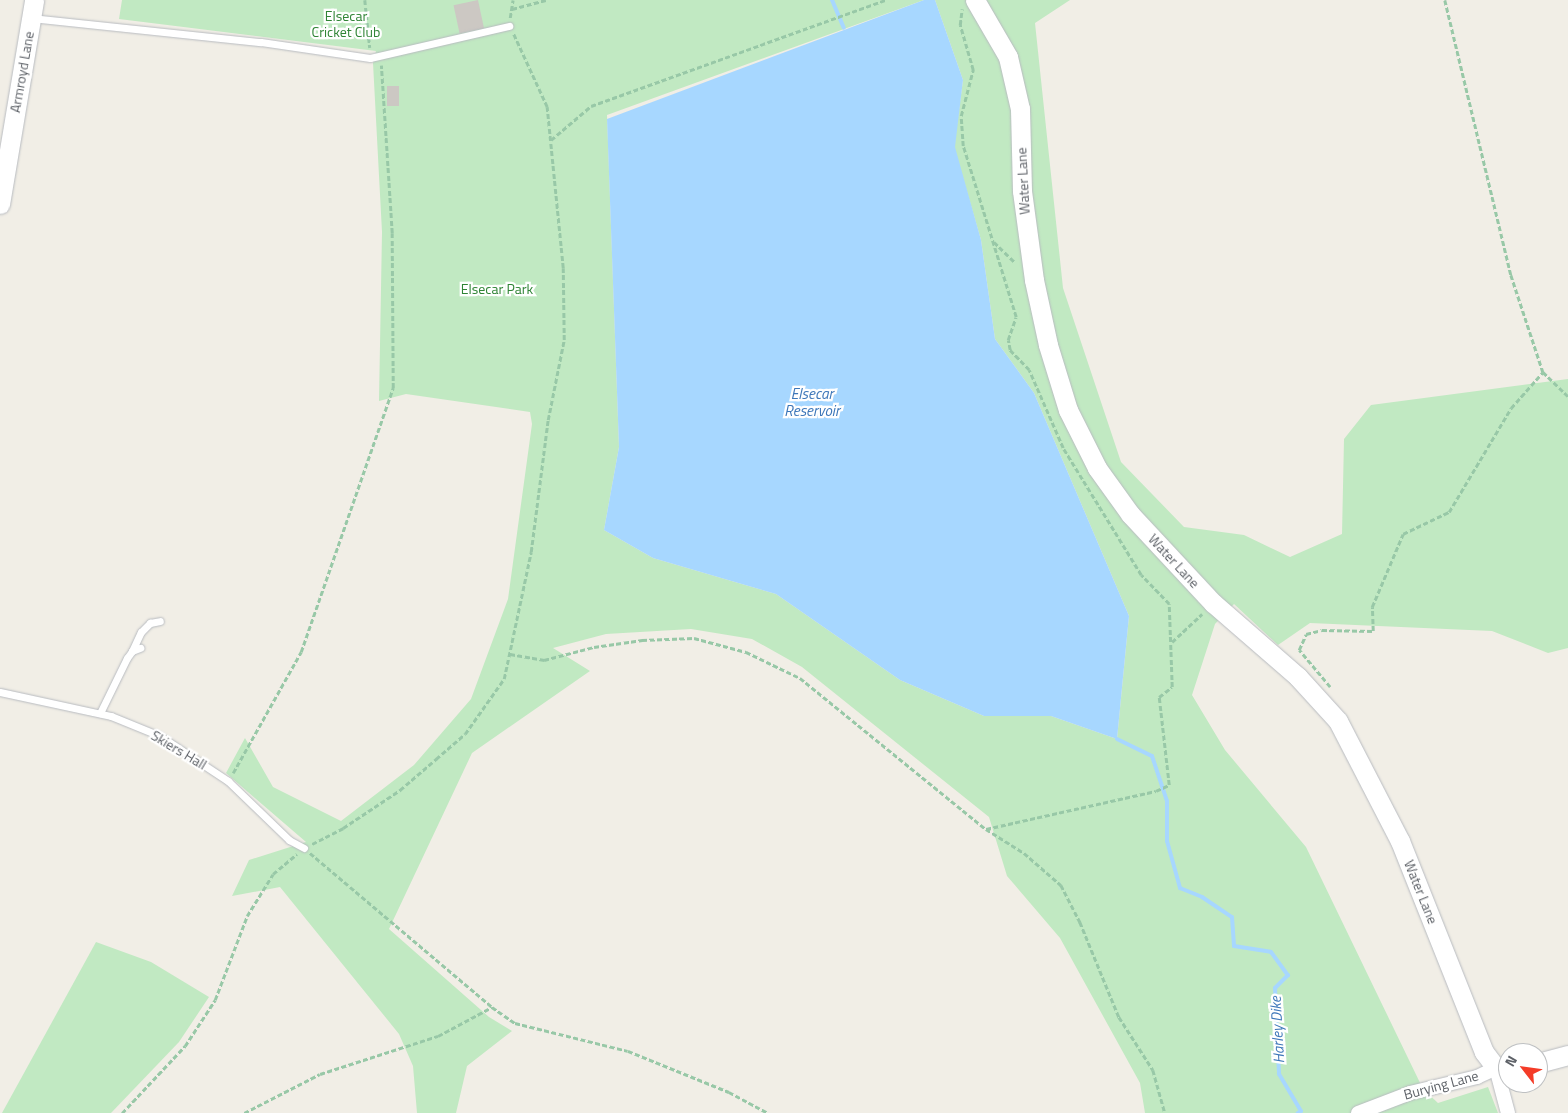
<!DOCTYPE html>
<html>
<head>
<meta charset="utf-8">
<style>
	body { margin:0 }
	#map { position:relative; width:1568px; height:1113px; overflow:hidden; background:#f1eee6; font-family:"Titillium Web",sans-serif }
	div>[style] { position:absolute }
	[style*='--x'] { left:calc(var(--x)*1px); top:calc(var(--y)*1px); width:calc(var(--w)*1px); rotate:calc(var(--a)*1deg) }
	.green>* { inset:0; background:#c1e9c2 }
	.water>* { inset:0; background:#a7d7ff }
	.stream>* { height:4px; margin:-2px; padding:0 2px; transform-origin:2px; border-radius:2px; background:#a7d7ff }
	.building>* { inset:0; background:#ccc8c3; transform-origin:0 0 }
	.path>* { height:2.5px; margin-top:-1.25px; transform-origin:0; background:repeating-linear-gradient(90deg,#98c8a7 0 5px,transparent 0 7.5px) }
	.roads { filter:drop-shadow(0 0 1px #b8bbc0) drop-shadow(0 0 1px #b8bbc0) }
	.lane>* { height:7px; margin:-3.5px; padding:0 3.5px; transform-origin:3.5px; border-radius:3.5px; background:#fff }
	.street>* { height:14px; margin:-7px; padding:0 7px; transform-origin:7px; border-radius:7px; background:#fff }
	.secondary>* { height:19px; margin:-9.5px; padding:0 9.5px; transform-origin:9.5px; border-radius:9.5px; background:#fff }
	span { translate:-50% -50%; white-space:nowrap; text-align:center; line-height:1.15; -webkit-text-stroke:4.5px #fff; paint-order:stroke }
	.park-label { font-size:14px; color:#2f8435 }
	.street-label { font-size:14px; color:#5d6167 }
	.water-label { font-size:15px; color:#3c76b9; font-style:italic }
	.north { position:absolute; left:1498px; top:1043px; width:50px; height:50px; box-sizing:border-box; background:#fff; border:1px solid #bec0c2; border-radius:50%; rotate:300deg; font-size:14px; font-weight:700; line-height:20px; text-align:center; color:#5d6167 }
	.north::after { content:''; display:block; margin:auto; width:18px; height:22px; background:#f43c28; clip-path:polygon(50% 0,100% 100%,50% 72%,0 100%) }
</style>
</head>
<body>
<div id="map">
	<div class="green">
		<i style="clip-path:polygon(122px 0,924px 0,607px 115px,619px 447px,604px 530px,653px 558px,776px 594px,900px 680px,984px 716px,1051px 716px,1117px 739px,1129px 616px,1034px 393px,995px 339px,981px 240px,954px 147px,963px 80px,935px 0,1070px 0,1035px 23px,1063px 288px,1121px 462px,1184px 527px,1244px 535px,1290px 557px,1342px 534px,1344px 439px,1371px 405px,1568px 379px,1568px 648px,1548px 653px,1492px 631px,1310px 623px,1278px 645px,1234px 604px,1215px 624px,1192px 695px,1225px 750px,1306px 847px,1423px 1089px,1438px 1103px,1488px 1087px,1498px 1113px,1145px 1113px,1140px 1083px,1060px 938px,1007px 876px,989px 817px,802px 667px,752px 639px,691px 629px,606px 634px,553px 648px,590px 671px,472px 753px,389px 929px,489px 1017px,512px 1031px,467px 1066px,456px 1113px,417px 1113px,413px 1066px,399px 1034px,280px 887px,232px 896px,249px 860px,306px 842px,226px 773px,245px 738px,273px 787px,341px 821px,414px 765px,471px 699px,508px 599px,532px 424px,530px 412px,406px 394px,379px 401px,382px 232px,373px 63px,376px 51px,119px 19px)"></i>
		<i style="clip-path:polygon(96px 942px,151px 962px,209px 997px,179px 1042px,111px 1113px,2px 1113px)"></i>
	</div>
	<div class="water">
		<i style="clip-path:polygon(924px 0,935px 0,963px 80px,955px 147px,981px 240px,995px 339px,1034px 393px,1129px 616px,1117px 739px,1051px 716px,984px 716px,900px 680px,776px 594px,653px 558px,604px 530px,619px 447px,607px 119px)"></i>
	</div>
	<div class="stream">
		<i style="--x:832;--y:0;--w:30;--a:67"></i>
		<i style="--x:1117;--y:739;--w:39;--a:26"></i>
		<i style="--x:1152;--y:756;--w:47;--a:71.6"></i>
		<i style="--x:1167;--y:801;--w:40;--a:90"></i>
		<i style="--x:1167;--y:841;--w:49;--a:74.5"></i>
		<i style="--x:1180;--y:888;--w:24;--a:22"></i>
		<i style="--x:1202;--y:897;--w:36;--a:34"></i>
		<i style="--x:1232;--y:917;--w:29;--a:86"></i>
		<i style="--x:1234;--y:946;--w:37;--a:9"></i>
		<i style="--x:1271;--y:952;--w:29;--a:54"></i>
		<i style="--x:1288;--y:975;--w:18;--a:135"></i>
		<i style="--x:1275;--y:988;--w:86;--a:87.3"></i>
		<i style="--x:1279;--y:1074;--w:43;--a:59.3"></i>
		<i style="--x:1301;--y:1111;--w:4;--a:146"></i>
	</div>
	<div class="building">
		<i style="left:478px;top:0;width:29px;height:25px;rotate:78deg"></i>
		<i style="left:387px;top:86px;width:12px;height:20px"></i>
	</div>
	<div class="path">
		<i style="--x:365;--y:0;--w:48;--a:84.1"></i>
		<i style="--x:1445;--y:0;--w:283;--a:76.5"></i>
		<i style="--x:1511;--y:275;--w:102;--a:71.7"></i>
		<i style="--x:1543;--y:372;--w:35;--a:44"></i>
		<i style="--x:512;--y:9;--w:35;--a:-15"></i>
		<i style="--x:510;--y:18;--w:18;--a:-81"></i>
		<i style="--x:551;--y:140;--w:52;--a:-40.4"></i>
		<i style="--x:591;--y:106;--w:313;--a:-19.8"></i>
		<i style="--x:994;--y:242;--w:29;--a:44"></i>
		<i style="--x:1172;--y:642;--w:41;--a:-43"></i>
		<i style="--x:510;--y:654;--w:35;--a:10"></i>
		<i style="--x:544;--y:660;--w:52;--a:-14.6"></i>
		<i style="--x:594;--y:647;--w:49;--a:-8.3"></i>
		<i style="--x:642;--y:640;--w:52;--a:-2.2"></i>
		<i style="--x:694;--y:638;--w:54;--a:15.1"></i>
		<i style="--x:746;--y:652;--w:60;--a:25.7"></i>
		<i style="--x:800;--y:678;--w:240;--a:39.1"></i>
		<i style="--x:986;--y:829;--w:174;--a:-12.6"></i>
		<i style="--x:1156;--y:791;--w:14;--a:-25"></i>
		<i style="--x:1169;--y:785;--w:89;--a:-96.5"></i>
		<i style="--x:1159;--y:697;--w:16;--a:-38"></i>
		<i style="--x:1172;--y:687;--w:83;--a:-92.1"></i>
		<i style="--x:1169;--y:604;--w:40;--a:-134"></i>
		<i style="--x:1141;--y:575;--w:149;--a:-121.6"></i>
		<i style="--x:1063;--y:448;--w:85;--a:-113.6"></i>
		<i style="--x:1029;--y:370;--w:28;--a:-134"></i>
		<i style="--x:1010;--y:350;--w:10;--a:-101"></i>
		<i style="--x:1008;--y:340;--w:24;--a:-71"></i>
		<i style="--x:1016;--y:317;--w:179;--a:-107.2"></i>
		<i style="--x:963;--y:146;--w:30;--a:-94"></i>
		<i style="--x:961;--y:116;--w:48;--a:-75.4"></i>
		<i style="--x:973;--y:70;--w:47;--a:-106.1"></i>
		<i style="--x:960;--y:25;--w:16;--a:-83"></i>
		<i style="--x:1330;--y:687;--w:48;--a:-130"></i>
		<i style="--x:1299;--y:650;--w:17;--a:-66"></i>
		<i style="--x:1306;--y:634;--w:16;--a:-14"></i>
		<i style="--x:1322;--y:630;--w:51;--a:1.1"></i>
		<i style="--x:1373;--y:631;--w:24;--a:-92"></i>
		<i style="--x:1372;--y:607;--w:79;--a:-67"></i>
		<i style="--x:1403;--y:534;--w:51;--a:-25.6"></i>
		<i style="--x:1449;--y:512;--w:121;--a:-59.2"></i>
		<i style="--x:1511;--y:408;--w:48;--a:-48.4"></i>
		<i style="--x:233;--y:773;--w:139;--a:-60.7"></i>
		<i style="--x:301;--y:652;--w:280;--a:-70.8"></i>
		<i style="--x:393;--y:388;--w:155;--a:-90.4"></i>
		<i style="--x:392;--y:233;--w:168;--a:-93.7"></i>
		<i style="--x:986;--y:829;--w:45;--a:32.3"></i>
		<i style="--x:1024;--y:853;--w:49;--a:40.9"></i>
		<i style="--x:1061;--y:885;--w:42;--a:62.8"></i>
		<i style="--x:1080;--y:922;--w:103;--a:67.7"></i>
		<i style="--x:1119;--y:1017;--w:63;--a:57.3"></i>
		<i style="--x:1153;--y:1070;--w:45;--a:74.4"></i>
		<i style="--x:312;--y:844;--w:35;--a:-27"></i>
		<i style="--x:343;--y:828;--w:69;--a:-33.7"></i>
		<i style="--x:400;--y:790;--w:48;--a:-40.7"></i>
		<i style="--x:436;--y:759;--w:38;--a:-41"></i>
		<i style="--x:465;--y:734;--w:67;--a:-54.7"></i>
		<i style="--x:504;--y:679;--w:130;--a:-78"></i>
		<i style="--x:531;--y:552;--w:133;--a:-82.7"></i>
		<i style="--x:548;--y:420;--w:82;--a:-78.7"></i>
		<i style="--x:564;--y:340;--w:72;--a:-90.8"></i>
		<i style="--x:563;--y:268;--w:162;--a:-95.7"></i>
		<i style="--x:547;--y:107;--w:81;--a:-114.7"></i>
		<i style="--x:310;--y:853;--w:238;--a:40.2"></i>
		<i style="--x:492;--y:1007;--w:28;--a:35"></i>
		<i style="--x:515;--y:1023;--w:116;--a:13.9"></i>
		<i style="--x:628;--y:1051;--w:109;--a:22.1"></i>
		<i style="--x:729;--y:1092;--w:44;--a:28.3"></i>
		<i style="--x:122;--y:1113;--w:92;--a:-46.8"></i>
		<i style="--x:185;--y:1046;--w:55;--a:-56.9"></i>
		<i style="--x:215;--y:1000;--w:90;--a:-69.1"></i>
		<i style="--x:247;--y:916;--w:49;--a:-58.2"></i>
		<i style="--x:273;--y:874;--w:31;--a:-40"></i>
		<i style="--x:244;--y:1113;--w:85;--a:-27.2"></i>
		<i style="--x:320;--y:1074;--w:124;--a:-17.9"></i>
		<i style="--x:438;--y:1036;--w:61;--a:-28.2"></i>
	</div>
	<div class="roads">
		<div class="lane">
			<i style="--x:31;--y:18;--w:231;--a:6"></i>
			<i style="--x:261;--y:42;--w:110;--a:8.4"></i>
			<i style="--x:370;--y:58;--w:143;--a:-13"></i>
			<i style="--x:132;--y:651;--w:21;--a:-65"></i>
			<i style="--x:141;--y:632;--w:13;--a:-45"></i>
			<i style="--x:150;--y:623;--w:10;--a:-11"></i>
			<i style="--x:0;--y:692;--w:114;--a:12.2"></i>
			<i style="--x:111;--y:716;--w:53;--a:22.2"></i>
			<i style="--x:160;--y:736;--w:82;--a:33.5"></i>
			<i style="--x:228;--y:781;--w:85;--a:44"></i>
			<i style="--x:289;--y:840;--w:17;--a:28"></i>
			<i style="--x:100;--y:713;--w:61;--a:-63.9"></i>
			<i style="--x:127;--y:658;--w:9;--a:-54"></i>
			<i style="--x:132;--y:651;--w:9;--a:-21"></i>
		</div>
		<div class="street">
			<i style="--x:1358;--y:1113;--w:56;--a:-21"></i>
			<i style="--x:1410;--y:1093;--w:69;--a:-13.4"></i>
			<i style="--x:1477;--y:1077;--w:21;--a:-25"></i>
			<i style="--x:1496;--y:1068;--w:47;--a:75.1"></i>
		</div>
		<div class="secondary">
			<i style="--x:975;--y:0;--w:66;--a:59.9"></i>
			<i style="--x:1008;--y:57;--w:53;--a:77"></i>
			<i style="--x:1020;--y:109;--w:82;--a:88.6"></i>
			<i style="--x:1022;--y:191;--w:90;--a:82.3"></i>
			<i style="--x:1034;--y:280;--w:66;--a:77.8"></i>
			<i style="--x:1048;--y:345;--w:68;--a:72.9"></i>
			<i style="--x:1068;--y:410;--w:65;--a:63.4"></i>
			<i style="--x:1097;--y:468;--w:57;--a:54.3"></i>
			<i style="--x:1130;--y:514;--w:122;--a:47"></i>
			<i style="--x:1213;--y:603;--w:113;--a:41"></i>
			<i style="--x:1298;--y:677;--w:59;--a:47.7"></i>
			<i style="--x:1338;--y:721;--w:135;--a:62.7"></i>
			<i style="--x:1400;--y:841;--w:227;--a:68.3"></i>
			<i style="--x:1484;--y:1052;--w:20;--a:53"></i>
			<i style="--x:1496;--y:1068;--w:12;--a:5"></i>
			<i style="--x:0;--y:204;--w:207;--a:-80.5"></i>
			<i style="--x:1538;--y:1063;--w:31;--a:-15"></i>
		</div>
	</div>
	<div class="park-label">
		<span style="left:346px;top:24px">Elsecar<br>Cricket Club</span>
		<span style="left:497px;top:289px">Elsecar Park</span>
	</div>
	<div class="street-label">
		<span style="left:22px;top:72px;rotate:-80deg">Armroyd Lane</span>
		<span style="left:1023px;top:181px;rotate:-93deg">Water Lane</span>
		<span style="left:1174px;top:561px;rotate:47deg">Water Lane</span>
		<span style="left:179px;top:750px;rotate:31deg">Skiers Hall</span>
		<span style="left:1421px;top:892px;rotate:68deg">Water Lane</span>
		<span style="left:1441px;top:1085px;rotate:-15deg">Burying Lane</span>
	</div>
	<div class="water-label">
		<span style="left:812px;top:402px">Elsecar<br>Reservoir</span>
		<span style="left:1277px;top:1030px;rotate:-93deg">Harley Dike</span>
	</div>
	<div class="north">N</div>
</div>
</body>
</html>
